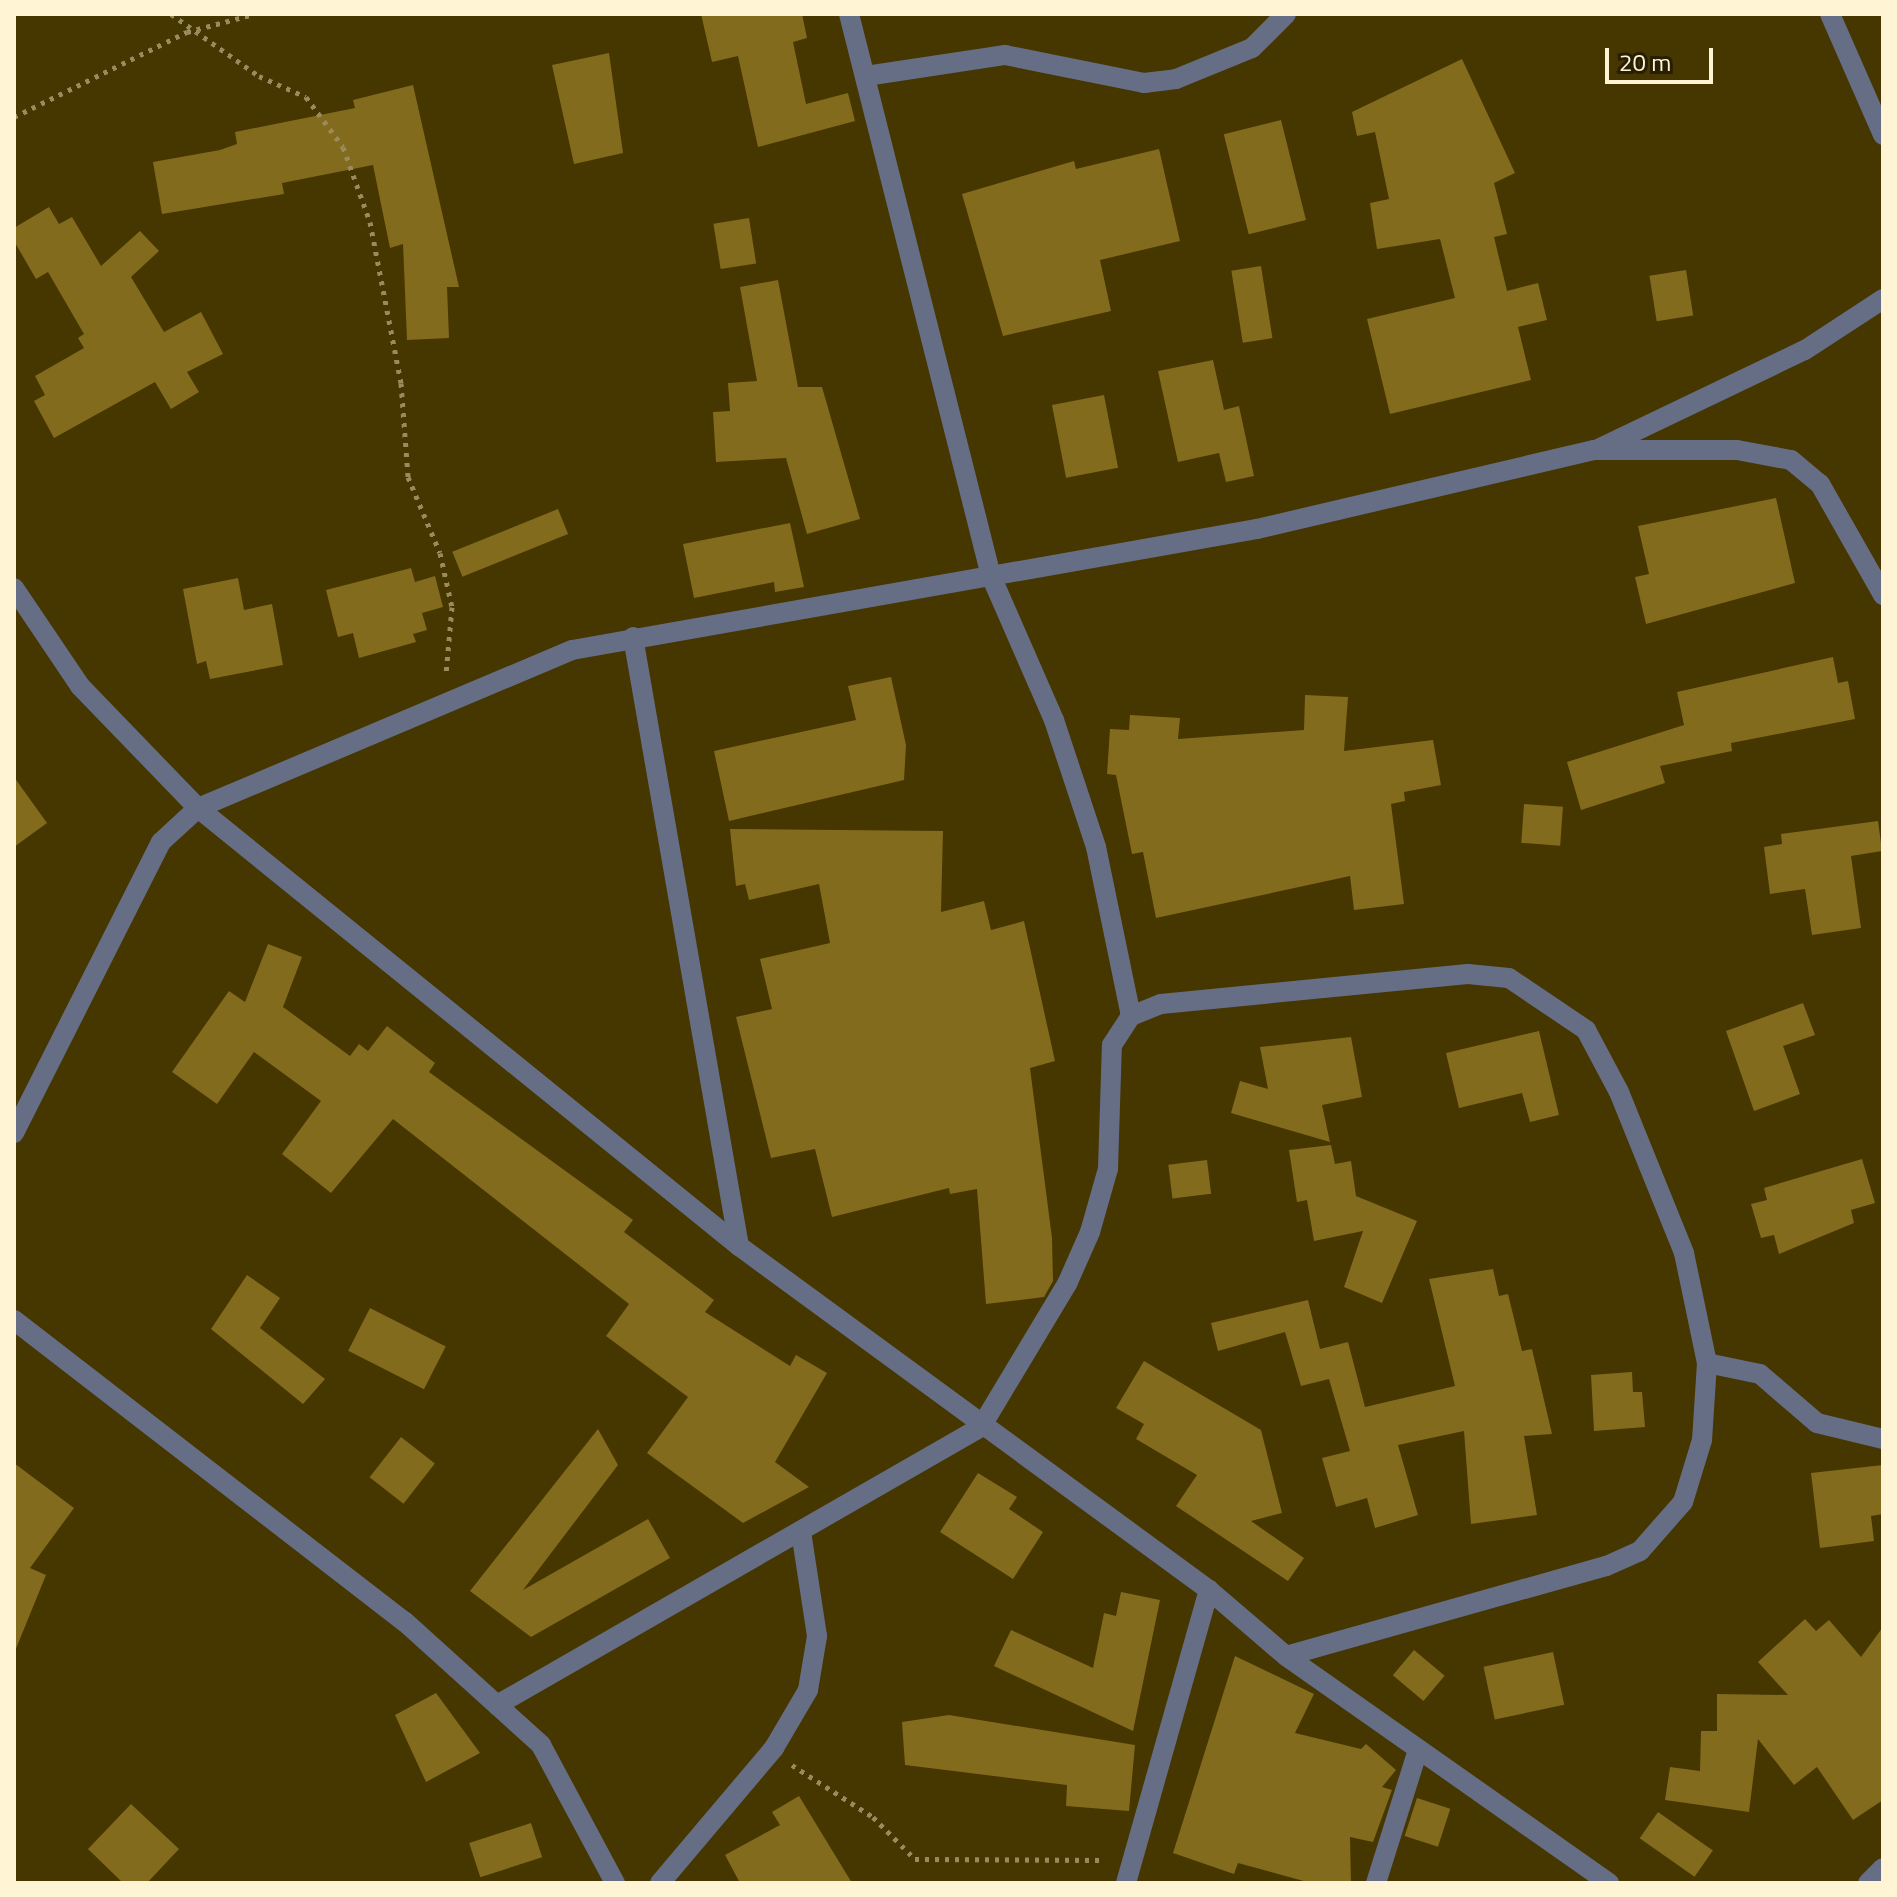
<!DOCTYPE html>
<html>
<head>
<meta charset="utf-8">
<style>
	body { margin:0 }
	#map { position:relative; width:1897px; height:1897px; overflow:hidden; background:#463600; font-family:"Titillium Web",sans-serif }
	div>[style] { position:absolute }
	[style*='--x'] { left:calc(var(--x)*1px); top:calc(var(--y)*1px); width:calc(var(--w)*1px); rotate:calc(var(--a)*1deg) }
	.building>* { inset:0; background:#836b1d; transform-origin:0 0 }
	.path>* { height:5px; margin-top:-2.5px; transform-origin:0; background:repeating-linear-gradient(90deg,#998b5f 0 4px,transparent 0 10px) }
	.minor>* { height:20px; margin:-10px; padding:0 10px; transform-origin:10px; border-radius:10px; background:#666e86 }
	span { translate:-50% -50%; white-space:nowrap; text-align:center; line-height:1.15; -webkit-text-stroke:8px #271e04; paint-order:stroke }
	.frame { position:absolute; inset:0; border:16px solid #fff4d3; pointer-events:none }
	.scale { position:absolute; left:1605px; top:48px; width:108px; height:36px; box-sizing:border-box; border:4px solid #fff4d3; border-top:0; padding-left:10px; font-size:24px; line-height:28px; white-space:nowrap; color:#fff4d3; -webkit-text-stroke:6px #271e04; paint-order:stroke }
</style>
</head>
<body>
<div id="map">
	<div class="building">
		<i style="clip-path:polygon(701px 14px,802px 14px,807px 38px,793px 42px,806px 104px,848px 93px,855px 121px,758px 147px,738px 56px,712px 62px)"></i>
		<i style="clip-path:polygon(609px 53px,623px 153px,574px 164px,552px 65px)"></i>
		<i style="clip-path:polygon(1462px 59px,1515px 173px,1494px 183px,1507px 234px,1494px 237px,1507px 291px,1538px 283px,1547px 320px,1518px 327px,1531px 380px,1390px 414px,1367px 319px,1455px 298px,1440px 239px,1377px 249px,1370px 203px,1389px 199px,1375px 132px,1357px 136px,1352px 112px)"></i>
		<i style="clip-path:polygon(413px 85px,459px 287px,447px 287px,449px 338px,407px 340px,403px 244px,390px 248px,373px 165px,282px 183px,284px 194px,162px 214px,153px 162px,220px 150px,237px 144px,235px 132px,355px 108px,353px 100px)"></i>
		<i style="left:1281px;top:120px;width:103px;height:59px;rotate:76deg"></i>
		<i style="clip-path:polygon(1159px 149px,1180px 241px,1100px 260px,1111px 311px,1003px 336px,962px 194px,1074px 161px,1076px 169px)"></i>
		<i style="clip-path:polygon(49px 207px,59px 224px,72px 217px,101px 266px,140px 231px,159px 251px,131px 277px,164px 332px,201px 312px,223px 354px,187px 372px,199px 392px,171px 409px,155px 382px,54px 438px,34px 401px,45px 395px,35px 376px,84px 348px,78px 338px,84px 334px,48px 272px,36px 279px,14px 241px,14px 228px)"></i>
		<i style="left:749px;top:218px;width:46px;height:36px;rotate:81deg"></i>
		<i style="left:1261px;top:266px;width:73px;height:30px;rotate:81deg"></i>
		<i style="left:1686px;top:270px;width:46px;height:37px;rotate:81deg"></i>
		<i style="clip-path:polygon(778px 280px,798px 387px,822px 387px,860px 519px,807px 534px,786px 458px,716px 462px,713px 412px,730px 411px,728px 383px,757px 381px,740px 287px)"></i>
		<i style="clip-path:polygon(1213px 360px,1224px 410px,1239px 406px,1254px 476px,1226px 482px,1219px 453px,1178px 462px,1158px 371px)"></i>
		<i style="left:1104px;top:395px;width:74px;height:53px;rotate:79deg"></i>
		<i style="clip-path:polygon(1776px 498px,1795px 583px,1646px 624px,1635px 577px,1649px 574px,1638px 526px)"></i>
		<i style="left:558px;top:509px;width:27px;height:114px;rotate:68deg"></i>
		<i style="clip-path:polygon(790px 523px,804px 587px,775px 592px,774px 582px,694px 598px,683px 544px)"></i>
		<i style="clip-path:polygon(411px 568px,415px 582px,435px 576px,443px 607px,422px 613px,427px 630px,413px 634px,416px 642px,359px 658px,353px 633px,338px 637px,326px 590px)"></i>
		<i style="clip-path:polygon(238px 578px,244px 610px,272px 604px,283px 665px,210px 679px,206px 661px,197px 664px,183px 589px)"></i>
		<i style="clip-path:polygon(1833px 657px,1838px 683px,1848px 681px,1855px 719px,1731px 743px,1732px 751px,1660px 766px,1665px 783px,1581px 810px,1567px 762px,1684px 725px,1677px 692px)"></i>
		<i style="clip-path:polygon(891px 677px,906px 745px,904px 780px,729px 821px,714px 751px,856px 720px,848px 686px)"></i>
		<i style="clip-path:polygon(1305px 695px,1348px 697px,1344px 751px,1433px 740px,1441px 785px,1404px 792px,1405px 801px,1391px 804px,1404px 904px,1354px 910px,1350px 876px,1156px 918px,1143px 852px,1132px 854px,1116px 775px,1107px 774px,1110px 729px,1129px 730px,1130px 715px,1180px 718px,1178px 739px,1304px 730px)"></i>
		<i style="clip-path:polygon(14px 777px,47px 823px,14px 847px)"></i>
		<i style="left:1524px;top:804px;width:39px;height:39px;rotate:4deg"></i>
		<i style="clip-path:polygon(1878px 821px,1882px 851px,1851px 856px,1861px 928px,1812px 935px,1805px 889px,1770px 894px,1764px 847px,1782px 844px,1781px 834px)"></i>
		<i style="clip-path:polygon(730px 829px,943px 831px,941px 912px,984px 901px,991px 930px,1024px 921px,1055px 1061px,1030px 1068px,1052px 1238px,1053px 1281px,1044px 1297px,986px 1304px,977px 1189px,950px 1194px,949px 1188px,832px 1217px,815px 1149px,771px 1158px,736px 1017px,772px 1009px,760px 959px,830px 943px,819px 884px,749px 900px,745px 884px,736px 886px)"></i>
		<i style="clip-path:polygon(268px 944px,302px 957px,283px 1007px,350px 1056px,359px 1044px,368px 1051px,387px 1026px,435px 1063px,429px 1072px,633px 1220px,624px 1232px,714px 1300px,705px 1312px,790px 1366px,796px 1355px,827px 1373px,775px 1462px,809px 1487px,743px 1523px,647px 1453px,688px 1397px,606px 1336px,629px 1304px,393px 1119px,331px 1193px,282px 1154px,321px 1101px,254px 1052px,217px 1104px,172px 1072px,229px 991px,245px 1002px)"></i>
		<i style="clip-path:polygon(1803px 1003px,1815px 1035px,1783px 1046px,1800px 1094px,1754px 1111px,1726px 1031px)"></i>
		<i style="clip-path:polygon(1539px 1031px,1559px 1115px,1530px 1122px,1522px 1093px,1459px 1108px,1446px 1053px)"></i>
		<i style="clip-path:polygon(1351px 1037px,1362px 1097px,1322px 1105px,1330px 1142px,1231px 1113px,1240px 1081px,1268px 1089px,1260px 1047px)"></i>
		<i style="clip-path:polygon(1331px 1145px,1335px 1164px,1351px 1161px,1356px 1196px,1417px 1221px,1382px 1303px,1344px 1287px,1363px 1231px,1314px 1241px,1307px 1200px,1297px 1202px,1289px 1150px)"></i>
		<i style="clip-path:polygon(1862px 1159px,1875px 1203px,1851px 1210px,1854px 1223px,1779px 1254px,1774px 1235px,1761px 1238px,1751px 1204px,1767px 1200px,1764px 1188px)"></i>
		<i style="left:1207px;top:1160px;width:34px;height:39px;rotate:83deg"></i>
		<i style="clip-path:polygon(1493px 1269px,1499px 1296px,1508px 1294px,1522px 1351px,1532px 1349px,1552px 1434px,1524px 1436px,1537px 1515px,1471px 1524px,1464px 1431px,1398px 1445px,1418px 1515px,1375px 1528px,1367px 1498px,1336px 1507px,1322px 1458px,1350px 1451px,1329px 1379px,1301px 1386px,1285px 1332px,1218px 1351px,1211px 1323px,1308px 1300px,1320px 1349px,1348px 1342px,1365px 1407px,1455px 1386px,1429px 1279px)"></i>
		<i style="clip-path:polygon(247px 1275px,280px 1298px,260px 1328px,325px 1379px,303px 1404px,211px 1329px)"></i>
		<i style="left:370px;top:1308px;width:85px;height:48px;rotate:27deg"></i>
		<i style="clip-path:polygon(1144px 1361px,1261px 1430px,1282px 1513px,1251px 1521px,1304px 1558px,1288px 1581px,1176px 1506px,1197px 1475px,1136px 1439px,1144px 1424px,1116px 1408px)"></i>
		<i style="clip-path:polygon(1632px 1372px,1633px 1392px,1642px 1392px,1645px 1427px,1594px 1431px,1591px 1375px)"></i>
		<i style="clip-path:polygon(598px 1429px,618px 1465px,523px 1590px,648px 1519px,670px 1558px,531px 1637px,470px 1591px)"></i>
		<i style="left:401px;top:1437px;width:43px;height:51px;rotate:38deg"></i>
		<i style="clip-path:polygon(14px 1463px,74px 1508px,30px 1568px,46px 1575px,15px 1651px)"></i>
		<i style="clip-path:polygon(1883px 1465px,1883px 1514px,1871px 1516px,1874px 1541px,1820px 1548px,1811px 1473px)"></i>
		<i style="clip-path:polygon(978px 1473px,1017px 1497px,1009px 1509px,1043px 1532px,1013px 1579px,940px 1532px)"></i>
		<i style="clip-path:polygon(1121px 1592px,1160px 1600px,1133px 1731px,994px 1666px,1011px 1630px,1093px 1668px,1104px 1613px,1116px 1616px)"></i>
		<i style="clip-path:polygon(1805px 1619px,1816px 1631px,1829px 1620px,1861px 1657px,1883px 1627px,1883px 1800px,1853px 1820px,1817px 1767px,1794px 1785px,1758px 1739px,1749px 1812px,1665px 1800px,1670px 1767px,1700px 1771px,1701px 1731px,1717px 1731px,1717px 1694px,1788px 1695px,1758px 1662px)"></i>
		<i style="left:1414px;top:1650px;width:40px;height:33px;rotate:40deg"></i>
		<i style="left:1553px;top:1652px;width:54px;height:71px;rotate:78deg"></i>
		<i style="clip-path:polygon(1235px 1656px,1314px 1694px,1295px 1733px,1361px 1749px,1366px 1744px,1396px 1770px,1382px 1787px,1392px 1790px,1373px 1842px,1350px 1837px,1351px 1883px,1311px 1883px,1238px 1863px,1234px 1874px,1173px 1853px)"></i>
		<i style="clip-path:polygon(436px 1693px,480px 1753px,426px 1782px,395px 1715px)"></i>
		<i style="clip-path:polygon(949px 1715px,1135px 1745px,1129px 1811px,1066px 1806px,1067px 1785px,905px 1765px,902px 1722px)"></i>
		<i style="clip-path:polygon(799px 1796px,852px 1883px,740px 1883px,725px 1855px,780px 1825px,772px 1812px)"></i>
		<i style="left:1417px;top:1798px;width:35px;height:40px;rotate:18deg"></i>
		<i style="clip-path:polygon(131px 1804px,179px 1849px,147px 1883px,123px 1883px,88px 1849px)"></i>
		<i style="left:1658px;top:1812px;width:67px;height:32px;rotate:35deg"></i>
		<i style="left:531px;top:1823px;width:36px;height:65px;rotate:72deg"></i>
	</div>
	<div class="path">
		<i style="--x:171;--y:14;--w:108;--a:35.2"></i>
		<i style="--x:259;--y:76;--w:51;--a:24.1"></i>
		<i style="--x:306;--y:97;--w:62;--a:53.5"></i>
		<i style="--x:343;--y:147;--w:80;--a:70.2"></i>
		<i style="--x:370;--y:222;--w:164;--a:79.1"></i>
		<i style="--x:401;--y:383;--w:94;--a:85.7"></i>
		<i style="--x:408;--y:477;--w:82;--a:67.2"></i>
		<i style="--x:440;--y:553;--w:55;--a:77.5"></i>
		<i style="--x:452;--y:607;--w:67;--a:95.1"></i>
		<i style="--x:14;--y:117;--w:193;--a:-26.2"></i>
		<i style="--x:187;--y:32;--w:69;--a:-15"></i>
		<i style="--x:792;--y:1765;--w:96;--a:32.7"></i>
		<i style="--x:873;--y:1817;--w:59;--a:45"></i>
		<i style="--x:915;--y:1859;--w:189;--a:0.3"></i>
	</div>
	<div class="minor">
		<i style="--x:849;--y:14;--w:580;--a:75.82"></i>
		<i style="--x:991;--y:576;--w:157;--a:66.4"></i>
		<i style="--x:1054;--y:720;--w:134;--a:71.7"></i>
		<i style="--x:1096;--y:847;--w:173;--a:78.3"></i>
		<i style="--x:1830;--y:14;--w:132;--a:66.3"></i>
		<i style="--x:866;--y:76;--w:141;--a:-8.6"></i>
		<i style="--x:1005;--y:55;--w:142;--a:11.4"></i>
		<i style="--x:1144;--y:83;--w:32;--a:-7"></i>
		<i style="--x:1176;--y:79;--w:82;--a:-22.2"></i>
		<i style="--x:1252;--y:48;--w:48;--a:-45"></i>
		<i style="--x:1598;--y:449;--w:229;--a:-25.6"></i>
		<i style="--x:1805;--y:350;--w:93;--a:-33.2"></i>
		<i style="--x:14;--y:588;--w:118;--a:56"></i>
		<i style="--x:80;--y:686;--w:170;--a:46"></i>
		<i style="--x:198;--y:808;--w:696;--a:38.99"></i>
		<i style="--x:739;--y:1246;--w:582;--a:36.2"></i>
		<i style="--x:1209;--y:1590;--w:101;--a:40.6"></i>
		<i style="--x:1286;--y:1656;--w:395;--a:35.1"></i>
		<i style="--x:633;--y:637;--w:618;--a:80.13"></i>
		<i style="--x:14;--y:1133;--w:326;--a:-63.2"></i>
		<i style="--x:161;--y:842;--w:50;--a:-42.6"></i>
		<i style="--x:198;--y:808;--w:406;--a:-22.9"></i>
		<i style="--x:572;--y:650;--w:696;--a:-10.02"></i>
		<i style="--x:1257;--y:529;--w:346;--a:-13.2"></i>
		<i style="--x:1594;--y:450;--w:143;--a:0"></i>
		<i style="--x:1737;--y:450;--w:55;--a:10.5"></i>
		<i style="--x:1791;--y:460;--w:38;--a:40"></i>
		<i style="--x:1820;--y:484;--w:128;--a:60.4"></i>
		<i style="--x:14;--y:1320;--w:493;--a:37.7"></i>
		<i style="--x:404;--y:1621;--w:185;--a:42.1"></i>
		<i style="--x:541;--y:1745;--w:157;--a:61.8"></i>
		<i style="--x:1707;--y:1363;--w:54;--a:11.7"></i>
		<i style="--x:1760;--y:1374;--w:75;--a:40.7"></i>
		<i style="--x:1817;--y:1423;--w:68;--a:13.6"></i>
		<i style="--x:497;--y:1705;--w:558;--a:-29.87"></i>
		<i style="--x:981;--y:1427;--w:167;--a:-59"></i>
		<i style="--x:1067;--y:1284;--w:57;--a:-66.1"></i>
		<i style="--x:1090;--y:1232;--w:66;--a:-74.1"></i>
		<i style="--x:1108;--y:1169;--w:124;--a:-88.2"></i>
		<i style="--x:1112;--y:1045;--w:35;--a:-57"></i>
		<i style="--x:1131;--y:1016;--w:32;--a:-22"></i>
		<i style="--x:1161;--y:1004;--w:308;--a:-5.6"></i>
		<i style="--x:1468;--y:974;--w:41;--a:5.6"></i>
		<i style="--x:1509;--y:978;--w:93;--a:34"></i>
		<i style="--x:1586;--y:1030;--w:70;--a:62"></i>
		<i style="--x:1619;--y:1092;--w:174;--a:68"></i>
		<i style="--x:1684;--y:1253;--w:112;--a:78.2"></i>
		<i style="--x:1707;--y:1363;--w:77;--a:93.7"></i>
		<i style="--x:1702;--y:1440;--w:65;--a:107"></i>
		<i style="--x:1683;--y:1502;--w:65;--a:131.3"></i>
		<i style="--x:1640;--y:1551;--w:37;--a:156"></i>
		<i style="--x:1606;--y:1566;--w:332;--a:164.3"></i>
		<i style="--x:660;--y:1883;--w:177;--a:-49.8"></i>
		<i style="--x:774;--y:1748;--w:67;--a:-59.6"></i>
		<i style="--x:808;--y:1690;--w:55;--a:-80.5"></i>
		<i style="--x:817;--y:1636;--w:106;--a:-98.7"></i>
		<i style="--x:1126;--y:1883;--w:305;--a:-74.2"></i>
		<i style="--x:1376;--y:1883;--w:139;--a:-72.5"></i>
		<i style="--x:1868;--y:1883;--w:21;--a:-45"></i>
	</div>
	<div class="frame"></div>
	<div class="scale">20 m</div>
</div>
</body>
</html>
